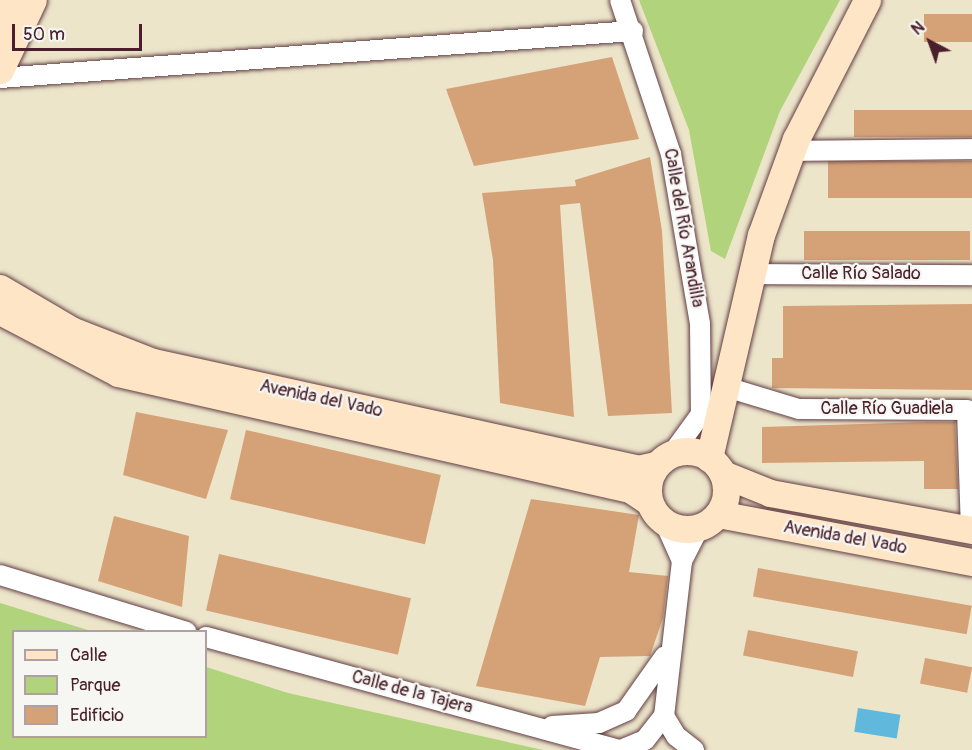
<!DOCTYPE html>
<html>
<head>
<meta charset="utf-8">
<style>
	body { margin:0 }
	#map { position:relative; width:972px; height:750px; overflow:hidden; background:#ece5ca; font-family:Pangolin,sans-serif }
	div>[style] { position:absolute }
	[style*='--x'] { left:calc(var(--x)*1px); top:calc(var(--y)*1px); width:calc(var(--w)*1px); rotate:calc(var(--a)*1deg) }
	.green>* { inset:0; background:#b0d37b }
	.water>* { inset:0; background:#60b9dd; transform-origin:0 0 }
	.building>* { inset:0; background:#d5a277; transform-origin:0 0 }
	.roads { filter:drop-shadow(0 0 2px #623d43) drop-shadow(0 0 2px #623d43) }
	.street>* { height:20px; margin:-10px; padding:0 10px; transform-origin:10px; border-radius:10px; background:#fff }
	.secondary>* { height:27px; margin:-13.5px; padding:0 13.5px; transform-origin:13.5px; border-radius:13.5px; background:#fde5c5 }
	.secondary>.ring { margin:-13.5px; padding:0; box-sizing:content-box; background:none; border:27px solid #fde5c5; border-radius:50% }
	span { translate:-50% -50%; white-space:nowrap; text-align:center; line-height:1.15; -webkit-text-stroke:4.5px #f6f6f2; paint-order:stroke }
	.street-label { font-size:18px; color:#4a1f2b }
	.legend { position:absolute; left:12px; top:630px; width:195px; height:108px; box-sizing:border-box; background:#f6f6f2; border:2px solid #b1a0a2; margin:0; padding:8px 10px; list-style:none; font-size:18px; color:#4a1f2b }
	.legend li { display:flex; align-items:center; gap:12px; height:30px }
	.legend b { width:30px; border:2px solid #b1a0a2 }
	.north { position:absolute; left:900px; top:12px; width:60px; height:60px; -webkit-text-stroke:4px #f6f6f2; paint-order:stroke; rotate:319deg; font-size:16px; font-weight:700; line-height:24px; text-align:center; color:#4a1f2b }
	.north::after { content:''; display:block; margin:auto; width:21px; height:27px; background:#4a1f2b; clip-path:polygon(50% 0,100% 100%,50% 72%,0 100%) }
	.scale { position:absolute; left:12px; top:24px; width:130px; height:27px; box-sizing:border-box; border:3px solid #4a1f2b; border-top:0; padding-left:8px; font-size:18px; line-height:21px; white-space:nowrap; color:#4a1f2b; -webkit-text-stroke:4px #f6f6f2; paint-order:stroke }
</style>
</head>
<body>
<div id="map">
	<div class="green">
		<i style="clip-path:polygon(639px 0,840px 0,780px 111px,725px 259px,711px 251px,689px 130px)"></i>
		<i style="clip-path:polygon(0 603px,91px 631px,14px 632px,14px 736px,206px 736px,206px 667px,288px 693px,543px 750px,0 750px)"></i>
	</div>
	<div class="water">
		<i style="left:858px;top:708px;width:43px;height:24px;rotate:9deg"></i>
	</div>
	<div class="building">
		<i style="left:924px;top:14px;width:48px;height:28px"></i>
		<i style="clip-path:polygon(612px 57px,639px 139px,474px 166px,446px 89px)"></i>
		<i style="left:972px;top:110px;width:27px;height:118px;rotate:90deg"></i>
		<i style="clip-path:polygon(650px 157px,662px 231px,672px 413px,608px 416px,580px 203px,560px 205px,574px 417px,500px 403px,493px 260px,482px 193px,576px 186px,575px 180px)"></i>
		<i style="left:972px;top:161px;width:37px;height:144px;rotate:90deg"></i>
		<i style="left:970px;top:231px;width:29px;height:166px;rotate:90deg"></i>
		<i style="clip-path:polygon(972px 304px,972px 390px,772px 388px,772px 358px,783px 358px,783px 306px)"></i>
		<i style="clip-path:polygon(136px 412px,228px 430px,206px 499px,123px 475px)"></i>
		<i style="clip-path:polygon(928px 422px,955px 422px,958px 489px,924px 489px,924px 461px,762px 463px,762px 427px)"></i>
		<i style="left:246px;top:430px;width:200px;height:71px;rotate:13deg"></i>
		<i style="clip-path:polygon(531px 499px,639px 515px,629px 572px,668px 576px,663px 618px,650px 656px,600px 657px,585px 706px,476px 686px)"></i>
		<i style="clip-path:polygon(114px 516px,189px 536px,182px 607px,98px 581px)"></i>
		<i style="left:219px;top:554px;width:197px;height:58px;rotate:13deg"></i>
		<i style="left:758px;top:568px;width:217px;height:29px;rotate:10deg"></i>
		<i style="left:748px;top:630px;width:112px;height:26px;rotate:11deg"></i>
		<i style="left:925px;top:658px;width:48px;height:26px;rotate:11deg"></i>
	</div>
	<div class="roads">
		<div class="street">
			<i style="--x:620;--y:0;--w:162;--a:71.7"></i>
			<i style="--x:671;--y:154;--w:172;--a:80.3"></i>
			<i style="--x:700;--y:324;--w:90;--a:89.4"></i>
			<i style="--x:701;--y:414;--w:49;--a:125.9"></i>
			<i style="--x:0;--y:78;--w:635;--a:-4.25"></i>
			<i style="--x:791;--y:151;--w:181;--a:-0.6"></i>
			<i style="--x:751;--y:274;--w:221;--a:0.3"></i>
			<i style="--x:726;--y:387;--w:76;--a:16.8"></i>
			<i style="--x:799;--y:409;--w:168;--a:0.3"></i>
			<i style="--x:967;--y:410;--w:120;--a:88.1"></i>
			<i style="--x:665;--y:523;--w:42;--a:65.9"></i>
			<i style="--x:682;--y:561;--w:38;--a:-63"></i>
			<i style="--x:682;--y:561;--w:156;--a:96.6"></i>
			<i style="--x:664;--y:716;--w:23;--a:59"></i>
			<i style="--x:676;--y:736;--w:23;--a:38"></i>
			<i style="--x:0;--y:575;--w:195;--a:17"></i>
			<i style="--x:206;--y:637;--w:428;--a:15.3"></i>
			<i style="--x:552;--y:726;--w:47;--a:-3.7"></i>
			<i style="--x:599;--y:723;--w:30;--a:-24"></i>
			<i style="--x:626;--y:711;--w:67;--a:-54.7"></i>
			<i style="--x:621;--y:750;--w:26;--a:-23"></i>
			<i style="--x:645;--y:740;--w:31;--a:-52"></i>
		</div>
		<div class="secondary">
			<i style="--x:0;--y:26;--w:29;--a:-65"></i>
			<i style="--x:0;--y:70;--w:77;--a:-64.8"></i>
			<i style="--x:0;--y:288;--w:82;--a:30.6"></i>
			<i style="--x:71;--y:330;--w:88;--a:21.3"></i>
			<i style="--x:153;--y:362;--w:497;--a:12.4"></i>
			<i style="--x:638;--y:469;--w:18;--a:-13"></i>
			<i style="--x:0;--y:311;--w:133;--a:27.7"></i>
			<i style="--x:118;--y:373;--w:525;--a:12.77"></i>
			<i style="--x:630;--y:489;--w:23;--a:34"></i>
			<i class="ring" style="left:648px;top:451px;width:51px;height:51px"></i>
			<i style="--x:709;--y:458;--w:229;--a:-76.9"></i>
			<i style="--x:761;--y:235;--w:102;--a:-70"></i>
			<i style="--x:796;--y:139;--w:156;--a:-62.9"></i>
			<i style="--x:723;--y:474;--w:51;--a:22"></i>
			<i style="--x:770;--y:493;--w:205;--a:10.4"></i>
			<i style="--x:718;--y:514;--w:258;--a:10.7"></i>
		</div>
	</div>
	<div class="street-label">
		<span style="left:683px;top:228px;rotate:80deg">Calle del Río Arandilla</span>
		<span style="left:861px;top:274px">Calle Río Salado</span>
		<span style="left:321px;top:399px;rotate:12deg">Avenida del Vado</span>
		<span style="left:887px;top:409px">Calle Río Guadiela</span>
		<span style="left:845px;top:538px;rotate:10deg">Avenida del Vado</span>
		<span style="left:412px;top:693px;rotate:15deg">Calle de la Tajera</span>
	</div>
	<ul class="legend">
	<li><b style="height:8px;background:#fde5c5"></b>Calle</li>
	<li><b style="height:16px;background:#b0d37b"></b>Parque</li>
	<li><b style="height:16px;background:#d5a277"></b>Edificio</li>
	</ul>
	<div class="north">N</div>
	<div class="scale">50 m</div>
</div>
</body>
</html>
